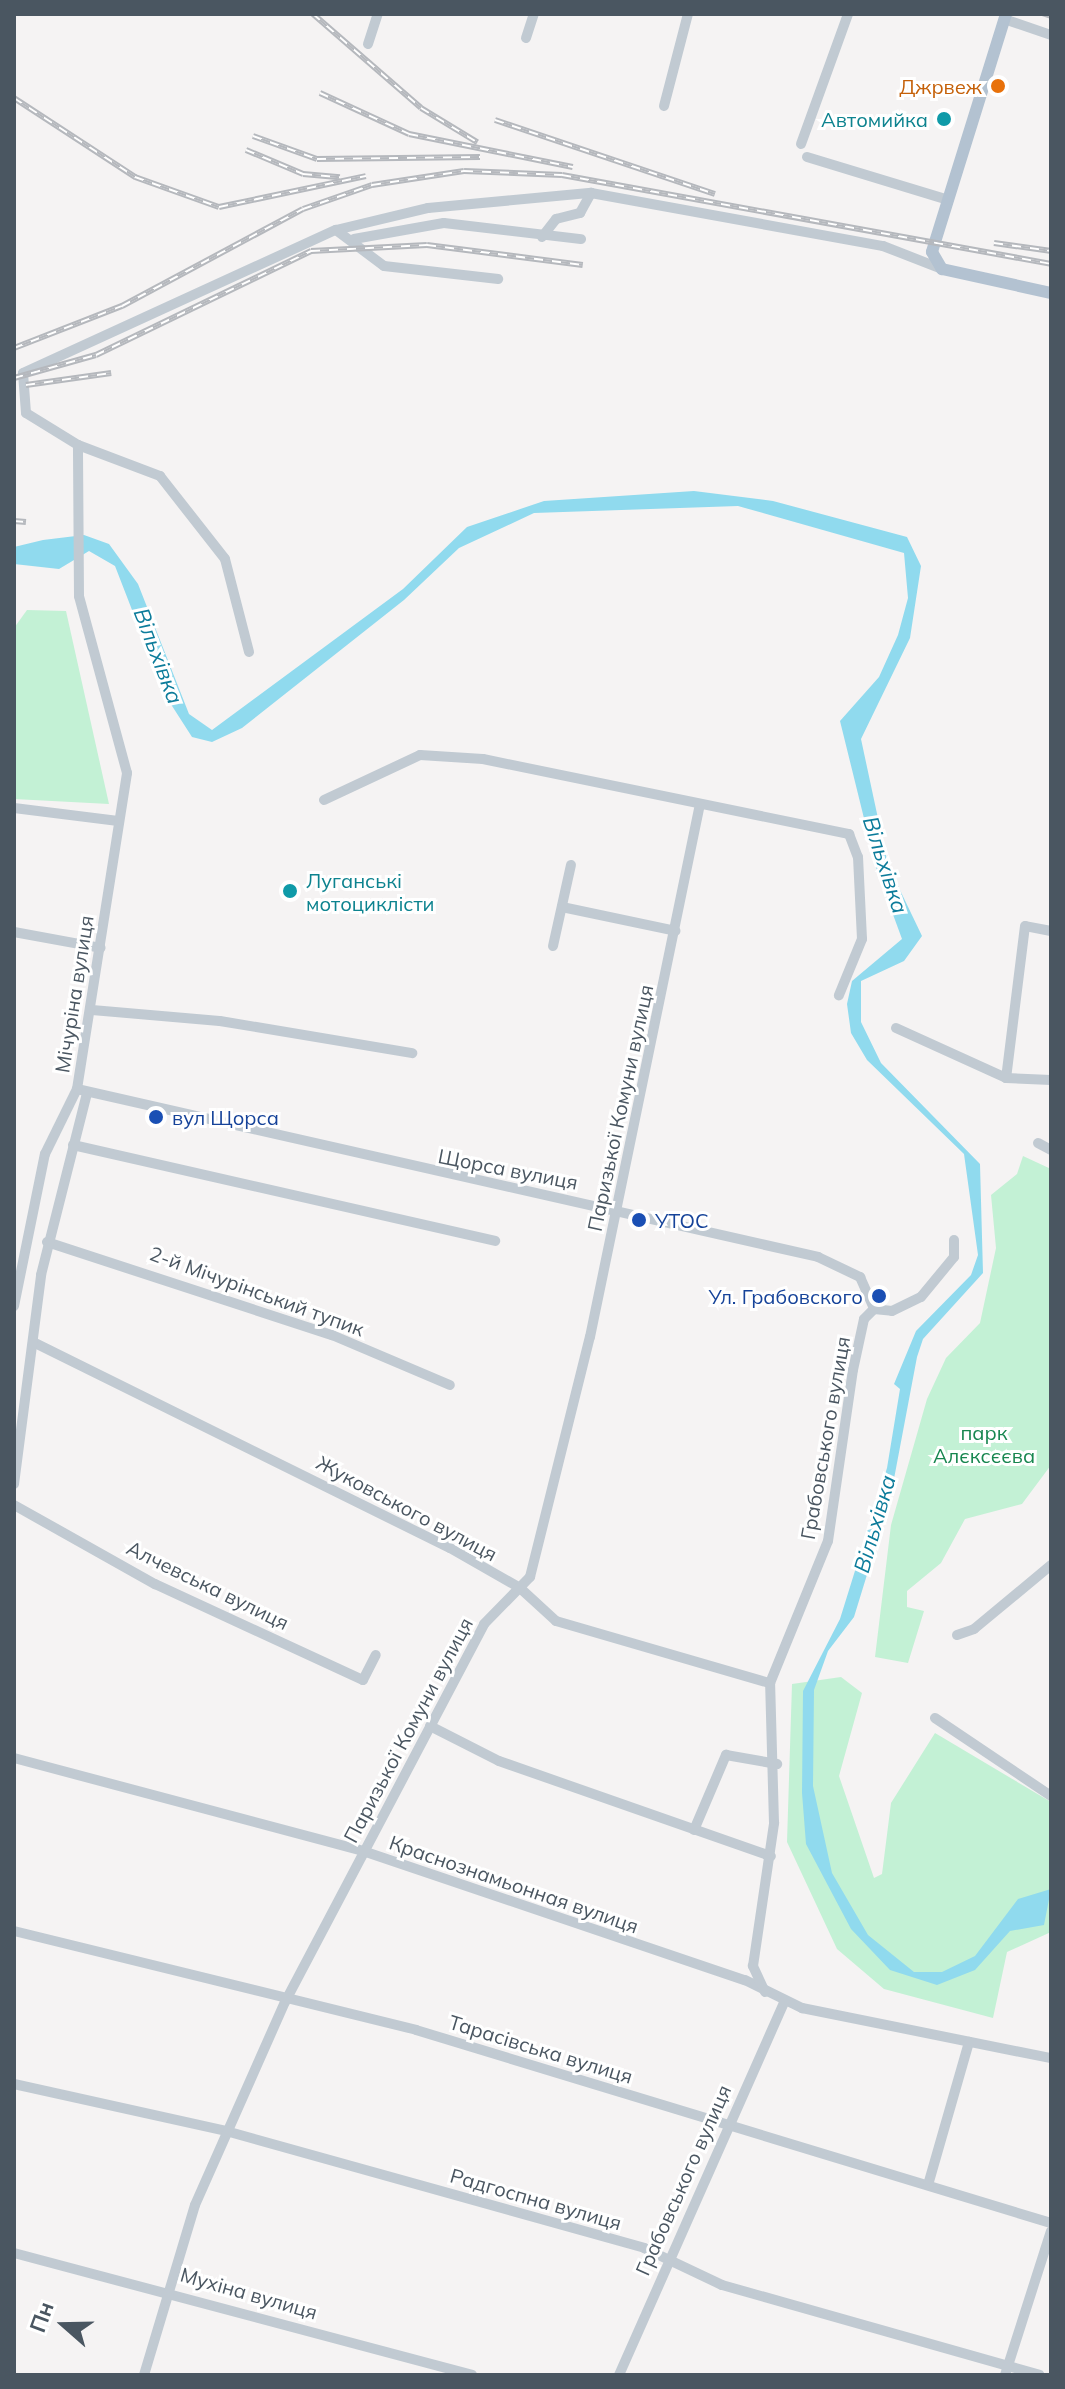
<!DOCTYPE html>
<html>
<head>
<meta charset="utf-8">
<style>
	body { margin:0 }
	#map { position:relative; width:1065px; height:2389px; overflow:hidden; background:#f5f3f3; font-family:Mulish,sans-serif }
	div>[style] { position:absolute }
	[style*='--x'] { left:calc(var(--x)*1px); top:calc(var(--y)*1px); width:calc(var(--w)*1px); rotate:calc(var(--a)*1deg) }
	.green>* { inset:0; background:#c3f1d5 }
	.water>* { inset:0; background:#90daee }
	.minor>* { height:10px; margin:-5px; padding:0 5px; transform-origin:5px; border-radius:5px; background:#c1cad2 }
	.major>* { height:12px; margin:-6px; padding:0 6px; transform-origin:6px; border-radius:6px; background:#b3c2d1 }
	.tram>* { height:2px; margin:-1px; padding:0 1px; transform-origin:1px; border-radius:1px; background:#b5b8bd }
	.rail>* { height:6px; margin-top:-3px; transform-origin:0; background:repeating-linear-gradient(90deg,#fff 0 9px,#b5b8bd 0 18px); box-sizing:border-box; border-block:2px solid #b5b8bd }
	.dots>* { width:22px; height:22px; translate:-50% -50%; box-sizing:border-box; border:4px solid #fff; border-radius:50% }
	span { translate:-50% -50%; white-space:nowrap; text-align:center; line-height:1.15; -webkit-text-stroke:6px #fff; paint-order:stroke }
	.food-label { font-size:20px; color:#c56008 }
	.right { translate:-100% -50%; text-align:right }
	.culture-label { font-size:20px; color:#0d838f }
	.left { translate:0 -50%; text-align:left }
	.street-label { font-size:20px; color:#4a5661 }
	.transit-label { font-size:20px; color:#164399 }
	.park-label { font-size:20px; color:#17864f }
	.water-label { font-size:22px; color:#0c7c9b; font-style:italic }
	.frame { position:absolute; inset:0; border:16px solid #4a5661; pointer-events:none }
	.north { position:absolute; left:24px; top:2285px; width:80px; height:80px; -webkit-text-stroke:6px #fff; paint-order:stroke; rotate:290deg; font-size:22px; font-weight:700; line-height:32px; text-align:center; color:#4a5661 }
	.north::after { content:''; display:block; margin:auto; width:28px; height:36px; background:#4a5661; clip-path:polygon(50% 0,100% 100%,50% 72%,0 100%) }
</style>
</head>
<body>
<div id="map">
	<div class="green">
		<i style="clip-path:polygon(27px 610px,66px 611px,109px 804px,14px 799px,14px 628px)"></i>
		<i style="clip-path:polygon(1023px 1156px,1051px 1169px,1051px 1465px,1022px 1504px,965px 1519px,941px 1563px,907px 1591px,907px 1607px,924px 1611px,908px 1663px,875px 1657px,891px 1525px,927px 1399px,946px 1358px,980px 1323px,996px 1248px,991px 1195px,1017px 1174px)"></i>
		<i style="clip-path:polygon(841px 1677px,862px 1693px,839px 1776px,874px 1878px,882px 1874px,891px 1803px,935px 1733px,1051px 1802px,1051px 1932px,1007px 1952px,993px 2018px,884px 1989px,837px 1949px,787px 1842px,792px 1684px)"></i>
	</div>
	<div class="water">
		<i style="clip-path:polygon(694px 491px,773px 501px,907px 537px,921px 566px,910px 638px,861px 739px,888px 865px,922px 936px,904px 961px,861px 981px,861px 1022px,881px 1063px,980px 1164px,983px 1273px,923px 1339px,917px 1357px,890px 1500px,854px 1617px,828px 1651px,814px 1690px,813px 1786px,832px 1873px,868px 1935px,914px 1972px,942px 1972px,975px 1956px,1018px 1899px,1051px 1889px,1044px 1925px,1010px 1931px,975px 1970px,937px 1985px,890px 1970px,851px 1929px,806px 1844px,802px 1793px,803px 1691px,840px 1619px,887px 1468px,900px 1389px,894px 1384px,916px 1331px,971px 1275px,978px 1255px,964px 1154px,867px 1060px,851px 1033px,847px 1004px,852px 981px,902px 939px,877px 871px,840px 721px,879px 677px,898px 635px,908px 598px,904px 553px,738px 506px,534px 513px,459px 548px,404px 600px,242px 728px,212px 742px,192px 737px,165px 695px,115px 566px,89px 551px,59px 569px,14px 564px,14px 547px,43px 540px,84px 535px,109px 544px,138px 584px,189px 714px,212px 730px,403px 589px,467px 527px,544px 501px)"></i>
	</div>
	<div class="minor">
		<i style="--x:1004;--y:19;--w:50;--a:18.8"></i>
		<i style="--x:526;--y:38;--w:25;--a:-72"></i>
		<i style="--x:368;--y:44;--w:32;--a:-72"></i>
		<i style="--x:664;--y:106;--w:95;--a:-75.4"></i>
		<i style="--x:801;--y:144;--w:138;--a:-70.1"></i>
		<i style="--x:807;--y:157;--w:144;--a:16.9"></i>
		<i style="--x:336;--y:230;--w:95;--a:-13.4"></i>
		<i style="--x:428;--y:208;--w:164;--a:-5.3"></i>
		<i style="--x:591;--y:193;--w:297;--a:10.3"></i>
		<i style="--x:883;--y:246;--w:63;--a:21.3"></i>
		<i style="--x:542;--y:237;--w:23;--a:-52"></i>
		<i style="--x:556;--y:219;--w:25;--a:-14"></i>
		<i style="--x:580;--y:213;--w:23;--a:-61"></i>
		<i style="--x:354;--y:239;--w:91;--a:-10.1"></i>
		<i style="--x:444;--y:223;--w:138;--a:6.7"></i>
		<i style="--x:78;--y:445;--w:88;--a:20.7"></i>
		<i style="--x:160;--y:476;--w:105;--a:51.9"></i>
		<i style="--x:225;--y:559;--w:96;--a:75.5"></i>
		<i style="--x:324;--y:800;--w:106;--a:-25.1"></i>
		<i style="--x:420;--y:755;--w:63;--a:3.6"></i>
		<i style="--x:483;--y:759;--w:374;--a:11.6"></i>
		<i style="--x:849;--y:834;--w:25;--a:69"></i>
		<i style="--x:858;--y:857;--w:82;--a:87.2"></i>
		<i style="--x:862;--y:939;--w:61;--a:112.3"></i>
		<i style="--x:14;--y:808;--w:105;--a:7.1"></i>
		<i style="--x:562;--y:907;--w:116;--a:11.9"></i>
		<i style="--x:1051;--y:931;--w:26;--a:-169"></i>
		<i style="--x:1025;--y:926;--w:153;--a:97.1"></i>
		<i style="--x:1006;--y:1078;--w:45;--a:2.5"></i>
		<i style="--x:14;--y:932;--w:88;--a:10.4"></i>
		<i style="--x:553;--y:946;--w:83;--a:-77.5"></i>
		<i style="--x:92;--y:1010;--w:128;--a:4.9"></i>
		<i style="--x:220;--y:1021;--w:195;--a:9.5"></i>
		<i style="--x:896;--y:1028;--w:121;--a:24.4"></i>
		<i style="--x:77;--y:1089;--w:760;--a:12.77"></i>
		<i style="--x:818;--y:1257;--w:47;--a:25.5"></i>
		<i style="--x:860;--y:1277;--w:35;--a:66"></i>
		<i style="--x:874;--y:1309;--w:18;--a:6"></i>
		<i style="--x:892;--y:1311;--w:32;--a:-26"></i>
		<i style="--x:921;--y:1297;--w:52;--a:-50.5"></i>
		<i style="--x:954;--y:1257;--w:17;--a:-90"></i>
		<i style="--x:1038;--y:1143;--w:15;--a:28"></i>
		<i style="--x:73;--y:1145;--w:433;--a:12.8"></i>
		<i style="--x:47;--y:1242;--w:300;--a:18.1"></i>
		<i style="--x:332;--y:1335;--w:128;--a:23"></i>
		<i style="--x:14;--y:1306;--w:155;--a:-78.5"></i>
		<i style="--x:45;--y:1154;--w:72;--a:-63.8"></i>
		<i style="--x:77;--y:1089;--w:320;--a:-81"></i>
		<i style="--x:127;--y:773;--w:183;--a:-105.2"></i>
		<i style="--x:79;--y:596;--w:151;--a:-90.4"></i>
		<i style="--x:78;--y:445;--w:61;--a:-148.4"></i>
		<i style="--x:26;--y:413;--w:40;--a:-94.3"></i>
		<i style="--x:23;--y:373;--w:344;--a:-24.6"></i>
		<i style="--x:336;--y:230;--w:60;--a:36.9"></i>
		<i style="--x:384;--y:266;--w:115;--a:6.5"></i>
		<i style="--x:33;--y:1342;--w:465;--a:26.3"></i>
		<i style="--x:450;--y:1548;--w:81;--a:29.7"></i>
		<i style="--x:520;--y:1588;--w:49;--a:42.5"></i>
		<i style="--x:556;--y:1621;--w:223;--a:16.2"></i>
		<i style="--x:14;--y:1484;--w:211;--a:-82.6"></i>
		<i style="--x:41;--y:1275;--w:188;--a:-75.8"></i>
		<i style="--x:14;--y:1505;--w:162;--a:29.3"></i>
		<i style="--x:155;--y:1584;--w:229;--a:24.8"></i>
		<i style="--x:363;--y:1680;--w:28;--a:-63"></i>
		<i style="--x:957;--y:1635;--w:18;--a:-19"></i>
		<i style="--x:974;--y:1629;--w:100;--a:-39.7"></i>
		<i style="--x:935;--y:1718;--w:140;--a:33.9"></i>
		<i style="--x:430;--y:1726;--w:77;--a:26.9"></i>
		<i style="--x:499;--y:1761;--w:288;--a:19.3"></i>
		<i style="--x:14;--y:1758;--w:361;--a:14.9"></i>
		<i style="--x:363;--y:1851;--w:403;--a:18.7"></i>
		<i style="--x:745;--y:1980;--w:64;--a:26.2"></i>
		<i style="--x:802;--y:2008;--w:254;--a:11.4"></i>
		<i style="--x:694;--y:1830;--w:82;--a:-66.9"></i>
		<i style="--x:726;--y:1755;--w:52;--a:10"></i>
		<i style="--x:14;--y:1931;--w:414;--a:13.8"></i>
		<i style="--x:416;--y:2030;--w:664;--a:16.91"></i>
		<i style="--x:765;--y:1992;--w:29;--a:-115"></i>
		<i style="--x:753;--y:1966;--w:145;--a:-81.6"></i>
		<i style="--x:774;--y:1823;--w:140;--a:-91.6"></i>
		<i style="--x:770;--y:1683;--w:153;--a:-67.8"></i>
		<i style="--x:828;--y:1541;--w:173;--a:-81.7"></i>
		<i style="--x:853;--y:1370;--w:52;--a:-77.8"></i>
		<i style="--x:864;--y:1319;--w:14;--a:-45"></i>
		<i style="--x:14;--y:2084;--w:217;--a:12.5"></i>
		<i style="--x:226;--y:2131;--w:434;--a:15.6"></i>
		<i style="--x:644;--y:2248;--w:86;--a:25.4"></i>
		<i style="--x:722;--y:2285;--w:330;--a:15.8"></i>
		<i style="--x:928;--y:2185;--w:149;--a:-74"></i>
		<i style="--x:14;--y:2253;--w:474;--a:14.9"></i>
		<i style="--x:144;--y:2375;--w:177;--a:-73.3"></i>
		<i style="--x:195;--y:2205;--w:222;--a:-66.1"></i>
		<i style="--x:285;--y:2002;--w:427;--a:-62.2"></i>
		<i style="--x:484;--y:1624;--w:66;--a:-45.6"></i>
		<i style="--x:530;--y:1577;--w:247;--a:-76"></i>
		<i style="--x:590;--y:1337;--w:544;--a:-78.34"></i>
		<i style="--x:619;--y:2375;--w:408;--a:-66.1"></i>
		<i style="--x:1005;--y:2375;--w:151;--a:-72.3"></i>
	</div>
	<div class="major">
		<i style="--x:1006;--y:14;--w:249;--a:107.3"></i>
		<i style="--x:932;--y:252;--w:20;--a:60"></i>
		<i style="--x:942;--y:269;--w:112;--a:12.4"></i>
	</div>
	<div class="tram">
		<i style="--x:1039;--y:14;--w:13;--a:18"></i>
	</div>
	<div class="rail">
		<i style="--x:313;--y:14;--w:143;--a:41"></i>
		<i style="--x:421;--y:108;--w:66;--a:31.3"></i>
		<i style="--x:320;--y:93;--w:98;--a:24.7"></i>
		<i style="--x:409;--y:134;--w:167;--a:11.4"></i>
		<i style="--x:14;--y:98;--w:145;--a:33.1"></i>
		<i style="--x:135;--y:177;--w:89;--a:19.7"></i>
		<i style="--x:219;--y:207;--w:150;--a:-11.9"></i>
		<i style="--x:495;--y:120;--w:232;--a:18.6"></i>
		<i style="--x:253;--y:136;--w:68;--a:19.8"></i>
		<i style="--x:317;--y:159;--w:163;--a:-0.7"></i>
		<i style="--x:246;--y:150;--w:62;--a:22.8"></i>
		<i style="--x:303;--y:174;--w:37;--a:5"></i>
		<i style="--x:994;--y:243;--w:58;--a:8"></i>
		<i style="--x:14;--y:348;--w:116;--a:-21.3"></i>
		<i style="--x:122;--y:306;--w:205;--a:-28.2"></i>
		<i style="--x:303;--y:209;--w:73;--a:-19.2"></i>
		<i style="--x:372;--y:185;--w:93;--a:-8.7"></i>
		<i style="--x:464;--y:171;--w:98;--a:2.3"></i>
		<i style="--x:562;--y:175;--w:497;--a:10.3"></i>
		<i style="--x:14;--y:378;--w:85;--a:-15.7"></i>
		<i style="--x:96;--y:355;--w:239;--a:-25.8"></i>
		<i style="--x:311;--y:251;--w:116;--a:-3"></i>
		<i style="--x:427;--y:245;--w:157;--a:7.3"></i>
		<i style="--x:26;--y:385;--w:86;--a:-8"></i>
		<i style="--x:14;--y:521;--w:12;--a:5"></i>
	</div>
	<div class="dots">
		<i style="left:998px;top:86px;background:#e8710a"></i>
		<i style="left:944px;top:119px;background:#0f9aa8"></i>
		<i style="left:290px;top:891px;background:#0f9aa8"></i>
		<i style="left:156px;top:1117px;background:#1a4fb4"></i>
		<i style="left:639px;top:1220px;background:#1a4fb4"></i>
		<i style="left:879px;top:1296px;background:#1a4fb4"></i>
	</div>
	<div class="food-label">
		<span class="right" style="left:982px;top:86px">Джрвеж</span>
	</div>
	<div class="culture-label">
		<span class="right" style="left:928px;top:119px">Автомийка</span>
		<span class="left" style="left:306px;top:892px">Луганські<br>мотоциклісти</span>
	</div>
	<div class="street-label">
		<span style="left:74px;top:994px;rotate:-81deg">Мічуріна вулиця</span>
		<span style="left:620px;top:1108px;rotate:-78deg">Паризької Комуни вулиця</span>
		<span style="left:508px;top:1169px;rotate:11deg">Щорса вулиця</span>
		<span style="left:257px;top:1291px;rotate:20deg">2-й Мічурінський тупик</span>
		<span style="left:825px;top:1438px;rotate:-80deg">Грабовського вулиця</span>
		<span style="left:407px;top:1508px;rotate:28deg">Жуковського вулиця</span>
		<span style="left:208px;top:1585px;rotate:26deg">Алчевська вулиця</span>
		<span style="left:408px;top:1730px;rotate:-62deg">Паризької Комуни вулиця</span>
		<span style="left:514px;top:1884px;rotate:19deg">Краснознамьонная вулиця</span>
		<span style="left:541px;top:2049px;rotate:17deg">Тарасівська вулиця</span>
		<span style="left:683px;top:2180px;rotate:-66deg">Грабовського вулиця</span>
		<span style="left:536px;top:2199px;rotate:16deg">Радгоспна вулиця</span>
		<span style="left:249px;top:2293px;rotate:16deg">Мухіна вулиця</span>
	</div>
	<div class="transit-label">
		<span class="left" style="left:172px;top:1117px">вул Щорса</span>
		<span class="left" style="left:655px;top:1220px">УТОС</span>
		<span class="right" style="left:863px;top:1296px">Ул. Грабовского</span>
	</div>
	<div class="park-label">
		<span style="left:984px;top:1444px">парк<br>Алєксєєва</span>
	</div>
	<div class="water-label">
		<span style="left:158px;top:656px;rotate:69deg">Вільхівка</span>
		<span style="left:885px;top:865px;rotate:72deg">Вільхівка</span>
		<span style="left:875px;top:1524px;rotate:-74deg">Вільхівка</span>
	</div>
	<div class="frame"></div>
	<div class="north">Пн</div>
</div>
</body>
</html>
